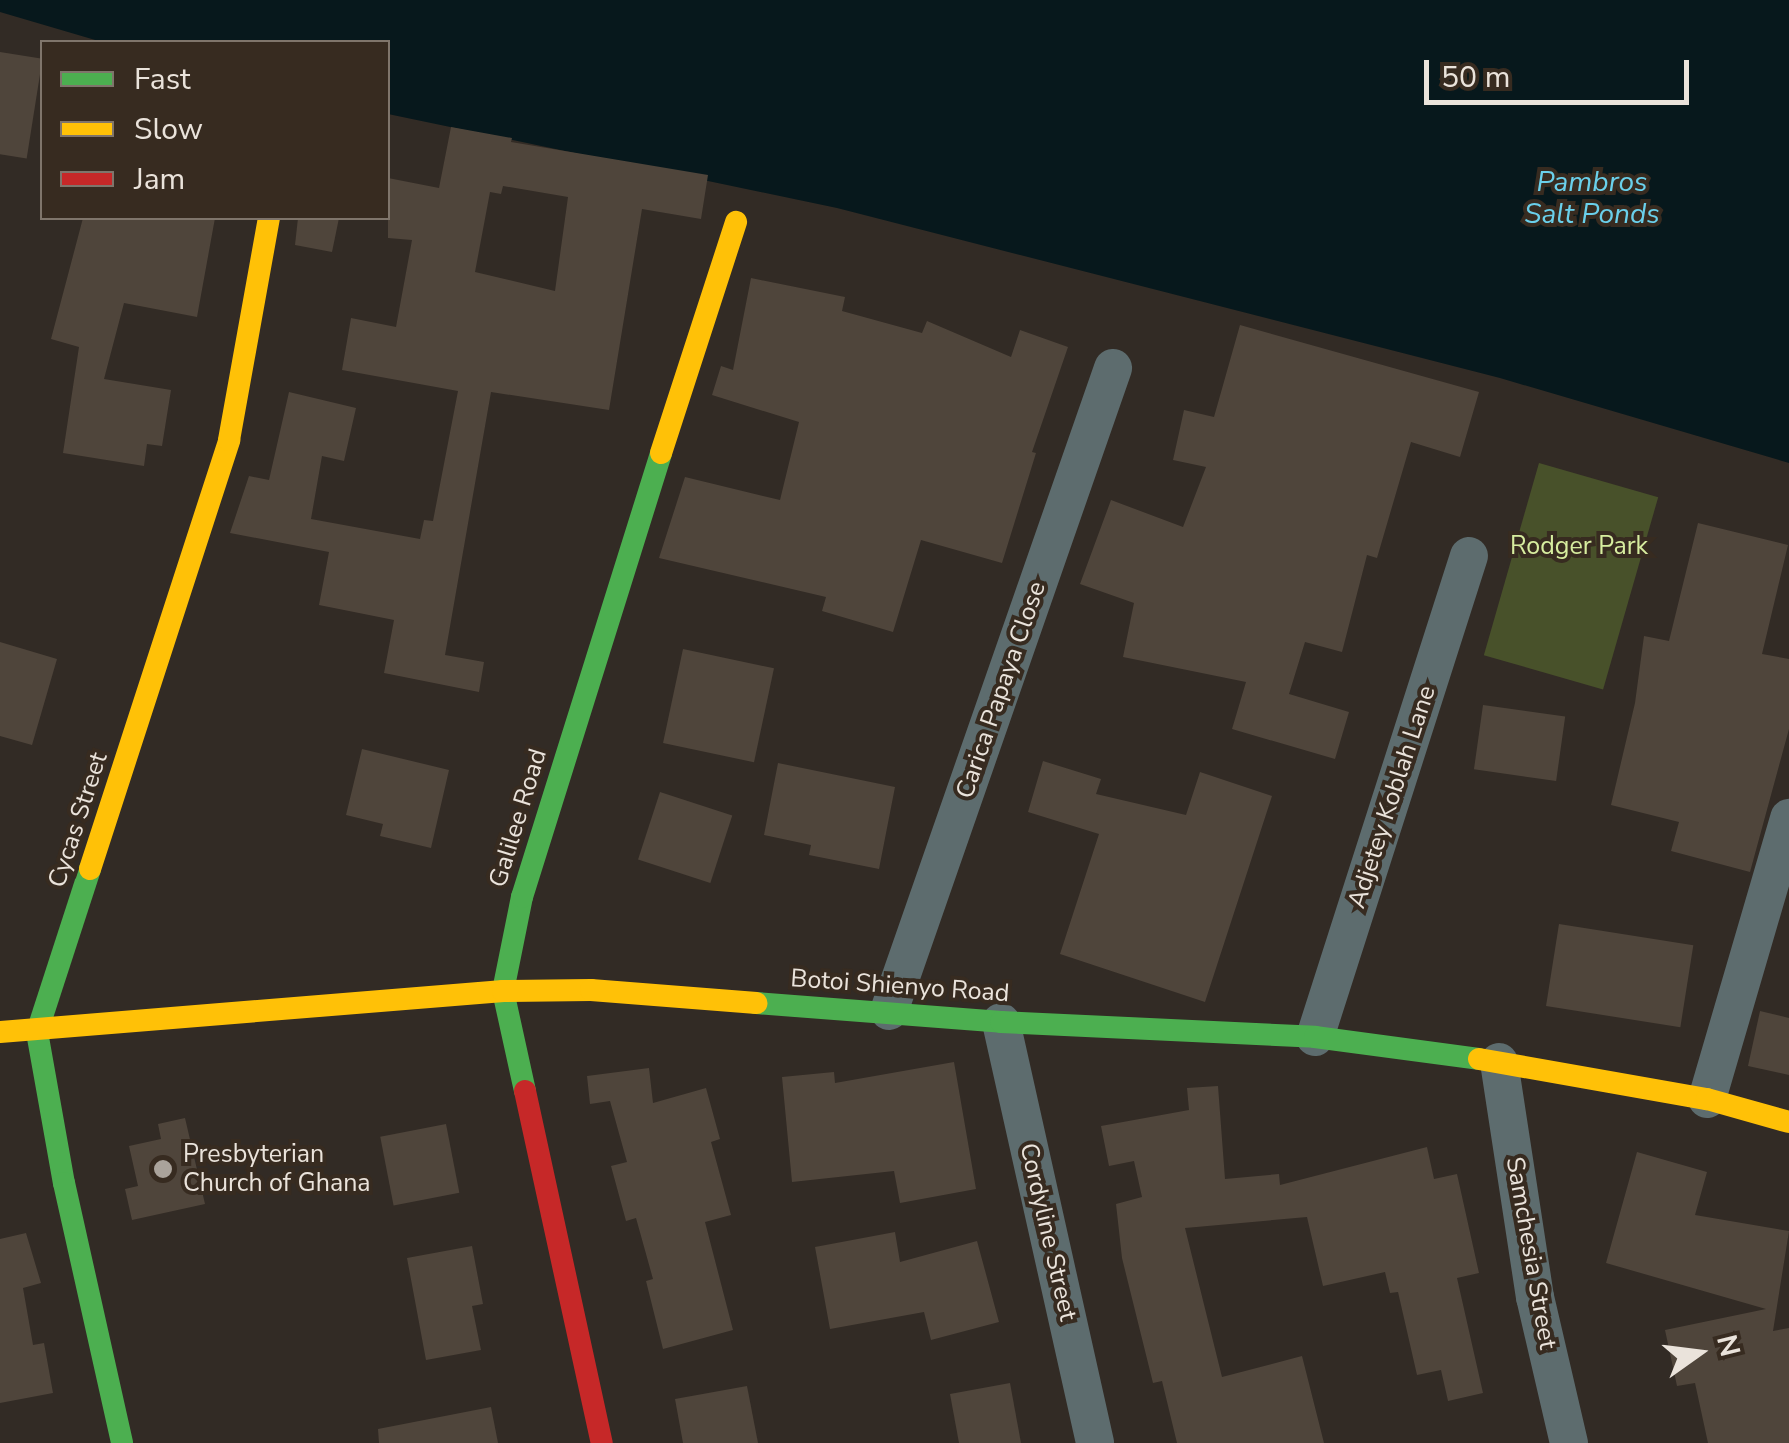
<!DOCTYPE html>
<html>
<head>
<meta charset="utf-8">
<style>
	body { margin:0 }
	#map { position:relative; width:1789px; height:1443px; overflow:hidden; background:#322b25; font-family:"Nunito Sans",sans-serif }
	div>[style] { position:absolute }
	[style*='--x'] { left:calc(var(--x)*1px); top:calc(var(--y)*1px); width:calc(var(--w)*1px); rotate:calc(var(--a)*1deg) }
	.green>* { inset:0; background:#48512a; transform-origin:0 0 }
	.water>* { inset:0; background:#07181c }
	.building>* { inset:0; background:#4f453b; transform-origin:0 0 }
	.street>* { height:38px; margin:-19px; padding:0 19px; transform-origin:19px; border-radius:19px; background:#5d6c6e }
	.fast>* { height:22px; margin:-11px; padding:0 11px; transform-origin:11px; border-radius:11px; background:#4caf50 }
	.slow>* { height:22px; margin:-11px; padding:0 11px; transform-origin:11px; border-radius:11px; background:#ffc107 }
	.jam>* { height:22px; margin:-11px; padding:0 11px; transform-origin:11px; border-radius:11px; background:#c62828 }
	.dots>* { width:28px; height:28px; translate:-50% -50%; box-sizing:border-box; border:5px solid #372b20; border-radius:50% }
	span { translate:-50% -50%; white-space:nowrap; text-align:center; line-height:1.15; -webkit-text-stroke:8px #372b20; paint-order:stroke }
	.park-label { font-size:25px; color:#d7ed9f }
	.street-label { font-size:25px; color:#eae3db }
	.poi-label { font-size:25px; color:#eae3db }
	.left { translate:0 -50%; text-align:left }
	.water-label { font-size:28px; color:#6ad0eb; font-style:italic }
	.legend { position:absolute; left:40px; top:40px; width:350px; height:180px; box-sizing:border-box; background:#372b20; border:2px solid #7f756b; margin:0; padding:12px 18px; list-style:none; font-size:30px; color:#eae3db }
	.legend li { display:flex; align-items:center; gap:20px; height:50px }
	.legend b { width:50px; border:2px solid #7f756b }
	.north { position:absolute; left:1649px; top:1303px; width:100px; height:100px; -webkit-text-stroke:8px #372b20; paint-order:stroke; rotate:76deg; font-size:28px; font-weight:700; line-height:40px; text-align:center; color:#eae3db }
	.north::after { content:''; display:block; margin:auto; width:35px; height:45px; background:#eae3db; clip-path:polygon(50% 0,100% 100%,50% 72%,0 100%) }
	.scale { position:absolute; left:1424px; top:60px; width:265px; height:45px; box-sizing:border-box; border:5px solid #eae3db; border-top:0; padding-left:12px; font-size:30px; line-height:35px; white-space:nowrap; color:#eae3db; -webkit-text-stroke:8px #372b20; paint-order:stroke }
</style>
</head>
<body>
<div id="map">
	<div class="green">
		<i style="left:1539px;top:463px;width:124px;height:200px;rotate:16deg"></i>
	</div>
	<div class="water">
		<i style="clip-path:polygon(0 0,1789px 0,1789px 463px,1500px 378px,837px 208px,388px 114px,388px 42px,102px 42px,0 12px)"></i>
	</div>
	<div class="building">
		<i style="left:0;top:52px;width:43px;height:101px;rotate:9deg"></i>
		<i style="clip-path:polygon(evenodd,451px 127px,512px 138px,511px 142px,708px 175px,701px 219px,642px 209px,609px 410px,491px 392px,445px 655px,484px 662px,479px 692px,384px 673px,394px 620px,319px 605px,329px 552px,230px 533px,249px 476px,269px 480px,289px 392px,356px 408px,344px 461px,322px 456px,311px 519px,420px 539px,424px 520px,433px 521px,458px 391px,342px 370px,351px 318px,396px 327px,412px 240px,388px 238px,388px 178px,439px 188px,451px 127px,503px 186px,568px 197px,555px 291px,475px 272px,490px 192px,501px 194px,503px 186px)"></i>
		<i style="clip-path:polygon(83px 218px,215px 218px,197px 317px,124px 303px,104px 379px,171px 390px,162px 446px,147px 444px,144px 466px,63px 453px,79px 347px,51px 339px)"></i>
		<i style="clip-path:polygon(298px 218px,339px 218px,332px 252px,295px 245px)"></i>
		<i style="clip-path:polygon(751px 278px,845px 297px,842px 311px,922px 333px,927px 321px,1011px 357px,1020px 330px,1068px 347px,1032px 452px,1036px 453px,1002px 563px,921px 540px,893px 632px,822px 611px,826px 597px,659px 558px,685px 477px,780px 500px,799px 422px,712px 395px,721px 366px,733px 370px)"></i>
		<i style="clip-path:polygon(1240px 325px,1479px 392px,1460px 457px,1411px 442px,1377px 558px,1367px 555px,1342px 652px,1305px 642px,1289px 694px,1349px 712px,1335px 759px,1232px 729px,1246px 682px,1123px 657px,1134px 603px,1080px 584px,1111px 500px,1183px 527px,1206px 467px,1173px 460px,1184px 410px,1214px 417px)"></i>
		<i style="clip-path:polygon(1698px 523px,1788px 545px,1762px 654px,1789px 659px,1789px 729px,1750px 872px,1671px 851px,1679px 822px,1611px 805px,1635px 703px,1644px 636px,1669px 641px)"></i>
		<i style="clip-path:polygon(0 642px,57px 659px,32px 745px,0 736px)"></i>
		<i style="left:683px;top:649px;width:93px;height:96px;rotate:12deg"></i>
		<i style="left:1483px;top:705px;width:83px;height:65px;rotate:8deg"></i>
		<i style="clip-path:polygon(362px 749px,449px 770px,431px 848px,380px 836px,383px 824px,346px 815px)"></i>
		<i style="clip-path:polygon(1043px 761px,1101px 779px,1096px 794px,1186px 815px,1200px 772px,1272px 796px,1205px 1002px,1060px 954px,1099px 834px,1028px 812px)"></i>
		<i style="clip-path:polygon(778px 763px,895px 787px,879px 869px,809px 855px,811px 845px,764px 835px)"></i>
		<i style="left:660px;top:792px;width:76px;height:71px;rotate:18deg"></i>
		<i style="left:1559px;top:924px;width:136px;height:83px;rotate:9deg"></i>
		<i style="clip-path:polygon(1760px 1011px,1789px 1018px,1789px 1075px,1748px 1066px)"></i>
		<i style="clip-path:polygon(954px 1062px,976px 1189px,900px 1203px,894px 1171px,792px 1182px,782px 1077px,834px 1072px,835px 1083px)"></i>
		<i style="clip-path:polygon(649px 1068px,653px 1103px,706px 1088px,720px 1139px,711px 1142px,731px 1215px,705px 1222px,733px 1330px,663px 1349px,646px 1281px,653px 1279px,636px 1218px,626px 1221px,611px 1166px,627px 1162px,610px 1101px,590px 1104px,587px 1076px)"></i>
		<i style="clip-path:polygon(1218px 1086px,1225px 1179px,1279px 1174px,1280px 1185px,1427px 1147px,1434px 1179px,1457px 1174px,1479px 1273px,1457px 1278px,1483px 1393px,1448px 1401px,1441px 1370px,1417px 1375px,1398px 1292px,1390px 1293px,1385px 1272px,1323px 1286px,1307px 1217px,1185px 1228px,1222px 1377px,1302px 1356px,1324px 1443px,1177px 1443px,1162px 1381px,1153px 1383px,1122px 1258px,1116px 1204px,1142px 1197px,1134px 1161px,1109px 1166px,1101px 1126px,1189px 1110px,1187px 1088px)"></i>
		<i style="clip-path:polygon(185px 1118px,205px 1204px,132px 1220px,125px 1189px,138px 1186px,129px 1146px,161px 1139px,158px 1124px)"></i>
		<i style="left:446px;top:1124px;width:70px;height:67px;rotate:79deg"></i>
		<i style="clip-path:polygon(1637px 1152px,1707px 1172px,1695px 1215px,1789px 1231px,1773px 1331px,1789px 1328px,1789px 1443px,1708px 1443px,1695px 1383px,1677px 1386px,1665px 1330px,1766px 1309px,1606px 1263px)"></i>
		<i style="clip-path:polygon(895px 1232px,900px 1262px,977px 1241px,999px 1322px,931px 1340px,924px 1312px,830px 1329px,815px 1247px)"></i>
		<i style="clip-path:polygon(26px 1233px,41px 1283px,23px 1288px,33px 1345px,44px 1343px,53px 1393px,0 1403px,0 1239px)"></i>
		<i style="clip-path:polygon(472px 1246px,483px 1304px,472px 1306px,481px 1350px,426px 1360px,407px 1258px)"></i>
		<i style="clip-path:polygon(1010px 1383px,1021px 1443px,959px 1443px,950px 1394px)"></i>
		<i style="clip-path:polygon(747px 1386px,758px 1443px,683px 1443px,675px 1399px)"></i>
		<i style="clip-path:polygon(491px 1407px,498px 1443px,379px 1443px,378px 1429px)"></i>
	</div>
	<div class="street">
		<i style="--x:889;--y:1011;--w:681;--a:-70.79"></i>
		<i style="--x:1001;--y:1022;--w:431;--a:77.4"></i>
		<i style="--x:1315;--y:1037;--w:505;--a:-72.25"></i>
		<i style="--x:1499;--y:1062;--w:238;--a:81.3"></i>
		<i style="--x:1535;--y:1297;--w:150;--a:76.9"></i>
		<i style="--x:1707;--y:1099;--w:293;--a:-73.7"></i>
	</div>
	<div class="fast">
		<i style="--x:90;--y:869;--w:171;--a:108"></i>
		<i style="--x:37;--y:1032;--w:153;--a:79.9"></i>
		<i style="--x:64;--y:1183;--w:266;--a:77.4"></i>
		<i style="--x:756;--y:1003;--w:246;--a:4.4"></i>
		<i style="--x:1001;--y:1022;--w:314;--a:2.7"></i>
		<i style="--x:1315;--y:1037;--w:165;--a:7.6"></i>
		<i style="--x:525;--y:1091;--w:102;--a:-102.4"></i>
		<i style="--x:503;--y:991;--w:96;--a:-78.6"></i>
		<i style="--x:522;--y:897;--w:465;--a:-72.6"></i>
	</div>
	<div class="slow">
		<i style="--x:661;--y:453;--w:243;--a:-72"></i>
		<i style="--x:90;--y:869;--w:451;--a:-72"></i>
		<i style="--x:229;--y:440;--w:226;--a:-79.8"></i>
		<i style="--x:0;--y:1032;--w:505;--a:-4.66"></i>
		<i style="--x:503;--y:991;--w:88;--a:-0.7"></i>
		<i style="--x:591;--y:990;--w:166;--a:4.5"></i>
		<i style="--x:1479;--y:1059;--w:231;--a:10"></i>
		<i style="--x:1707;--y:1099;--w:85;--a:15.7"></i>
	</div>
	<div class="jam">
		<i style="--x:525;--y:1091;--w:360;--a:77.7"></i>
	</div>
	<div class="dots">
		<i style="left:163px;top:1169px;background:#aaa39b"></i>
	</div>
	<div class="park-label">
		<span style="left:1579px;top:546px">Rodger Park</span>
	</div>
	<div class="street-label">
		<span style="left:1001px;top:690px;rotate:-71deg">Carica Papaya Close</span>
		<span style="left:1392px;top:797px;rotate:-72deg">Adjetey Koblah Lane</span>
		<span style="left:518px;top:818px;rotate:-73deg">Galilee Road</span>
		<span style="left:78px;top:820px;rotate:-72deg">Cycas Street</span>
		<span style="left:900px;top:986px;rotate:4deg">Botoi Shienyo Road</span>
		<span style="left:1048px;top:1232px;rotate:77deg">Cordyline Street</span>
		<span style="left:1531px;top:1253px;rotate:80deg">Samchesia Street</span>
	</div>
	<div class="poi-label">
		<span class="left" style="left:183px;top:1169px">Presbyterian<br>Church of Ghana</span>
	</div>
	<div class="water-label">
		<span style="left:1592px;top:198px">Pambros<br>Salt Ponds</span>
	</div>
	<ul class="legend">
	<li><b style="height:12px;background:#4caf50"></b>Fast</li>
	<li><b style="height:12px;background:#ffc107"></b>Slow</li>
	<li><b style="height:12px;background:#c62828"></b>Jam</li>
	</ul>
	<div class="north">N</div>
	<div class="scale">50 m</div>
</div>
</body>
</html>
